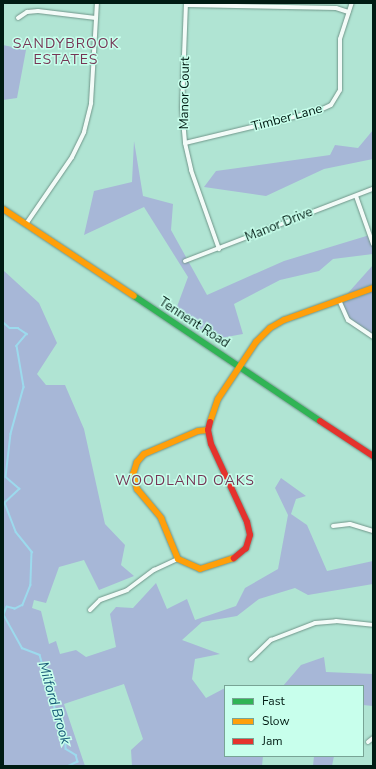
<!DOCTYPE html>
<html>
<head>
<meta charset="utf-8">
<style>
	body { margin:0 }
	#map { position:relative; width:376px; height:769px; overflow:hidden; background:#b0e4d3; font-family:"Nunito Sans",sans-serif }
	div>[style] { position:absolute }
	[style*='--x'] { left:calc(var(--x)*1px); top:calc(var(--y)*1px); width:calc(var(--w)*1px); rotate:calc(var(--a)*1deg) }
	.forest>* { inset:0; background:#a7b7d7 }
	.stream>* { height:1.5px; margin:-0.75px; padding:0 0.75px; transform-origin:0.75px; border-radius:0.75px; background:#9cdaed }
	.roads { filter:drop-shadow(0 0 1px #70968a) drop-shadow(0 0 1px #70968a) }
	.street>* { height:4px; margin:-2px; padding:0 2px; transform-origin:2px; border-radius:2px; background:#f3fbf8 }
	.fast>* { height:6px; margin:-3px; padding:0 3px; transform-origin:3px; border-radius:3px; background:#30b455 }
	.slow>* { height:6px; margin:-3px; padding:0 3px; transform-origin:3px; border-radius:3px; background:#ff9f0a }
	.jam>* { height:6px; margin:-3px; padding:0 3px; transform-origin:3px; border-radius:3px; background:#e5322d }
	span { translate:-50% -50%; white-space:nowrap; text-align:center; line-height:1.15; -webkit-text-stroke:3px #c8ffec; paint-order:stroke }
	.street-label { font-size:13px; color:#001b13 }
	.neighbourhood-label { font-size:14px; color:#763555; letter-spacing:1px }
	.water-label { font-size:14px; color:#195b78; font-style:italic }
	.frame { position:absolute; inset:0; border:4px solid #001b13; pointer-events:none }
	.legend { position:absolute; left:224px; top:685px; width:140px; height:72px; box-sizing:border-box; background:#c8ffec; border:1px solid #78a495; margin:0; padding:5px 7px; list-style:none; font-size:12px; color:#001b13 }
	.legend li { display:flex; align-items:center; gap:8px; height:20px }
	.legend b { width:20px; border:1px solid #78a495 }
</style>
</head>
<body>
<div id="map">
	<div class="forest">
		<i style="clip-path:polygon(3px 45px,26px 50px,17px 98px,3px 100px)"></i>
		<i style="clip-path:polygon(373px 130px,373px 159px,324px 169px,266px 196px,204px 187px,216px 171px,330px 155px,335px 145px,358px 148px)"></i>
		<i style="clip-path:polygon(134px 141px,143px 196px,173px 204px,171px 230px,207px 295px,284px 261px,373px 234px,373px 254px,333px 259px,319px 271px,280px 280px,234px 304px,243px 334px,215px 339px,175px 312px,188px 277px,144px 207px,84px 235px,94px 191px,132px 182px)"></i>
		<i style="clip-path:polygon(373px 265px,373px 335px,345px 315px,340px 302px)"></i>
		<i style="clip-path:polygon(3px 270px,39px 303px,57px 343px,37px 374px,46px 385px,65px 385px,84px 429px,105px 524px,125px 545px,121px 565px,134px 576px,99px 590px,84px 560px,59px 567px,46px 603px,34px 600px,32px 608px,41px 611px,49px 644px,56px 641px,60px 654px,76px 650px,86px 657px,116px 647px,110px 614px,116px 607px,133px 608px,156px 583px,167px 609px,187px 599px,195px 620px,236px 606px,245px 588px,278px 569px,288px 515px,275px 488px,281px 478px,306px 496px,296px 499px,291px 514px,307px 525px,327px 571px,373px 561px,373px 584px,308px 595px,295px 588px,259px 599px,237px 616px,202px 622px,182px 640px,220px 654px,195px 659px,192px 679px,206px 698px,225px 688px,225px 756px,263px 756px,262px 766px,132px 766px,131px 750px,143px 739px,124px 684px,64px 704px,85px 766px,3px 766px)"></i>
		<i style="clip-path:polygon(324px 657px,326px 672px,373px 674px,373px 706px,363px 705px,363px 686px,283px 686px,301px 665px)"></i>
		<i style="clip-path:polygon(314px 756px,334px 756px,332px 766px,313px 766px)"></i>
	</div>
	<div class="stream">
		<i style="--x:3;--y:322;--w:9;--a:41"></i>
		<i style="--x:10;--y:328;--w:8;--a:0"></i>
		<i style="--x:18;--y:328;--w:11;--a:34"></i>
		<i style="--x:27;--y:334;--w:16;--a:130"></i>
		<i style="--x:17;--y:346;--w:42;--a:80.3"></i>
		<i style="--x:24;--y:387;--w:49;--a:105.5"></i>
		<i style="--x:11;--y:434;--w:43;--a:96.6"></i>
		<i style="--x:6;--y:477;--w:18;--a:41"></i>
		<i style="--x:20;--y:489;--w:21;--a:137"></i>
		<i style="--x:5;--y:503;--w:31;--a:69"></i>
		<i style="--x:16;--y:532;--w:26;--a:51"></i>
		<i style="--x:32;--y:552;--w:33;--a:92"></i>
		<i style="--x:31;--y:585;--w:22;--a:112"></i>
		<i style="--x:23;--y:605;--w:9;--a:153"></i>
		<i style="--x:15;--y:609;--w:8;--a:-166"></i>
		<i style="--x:7;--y:607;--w:9;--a:111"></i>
		<i style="--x:4;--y:615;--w:38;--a:61"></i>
		<i style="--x:22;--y:648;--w:19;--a:21"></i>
		<i style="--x:40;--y:655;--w:70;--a:74.2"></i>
		<i style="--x:59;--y:722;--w:17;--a:65"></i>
		<i style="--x:66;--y:737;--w:12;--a:90"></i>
		<i style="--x:66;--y:749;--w:12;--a:31"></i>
		<i style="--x:76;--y:755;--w:7;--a:74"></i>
		<i style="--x:78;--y:762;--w:10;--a:156"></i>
	</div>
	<div class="roads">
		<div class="street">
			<i style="--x:186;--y:3;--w:105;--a:92.2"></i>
			<i style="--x:182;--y:108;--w:35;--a:85"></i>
			<i style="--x:185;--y:143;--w:28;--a:77"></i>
			<i style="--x:191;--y:170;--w:84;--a:70.5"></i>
			<i style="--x:186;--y:5;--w:150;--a:1.1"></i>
			<i style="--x:336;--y:8;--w:13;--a:18"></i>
			<i style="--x:18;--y:18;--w:11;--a:-34"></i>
			<i style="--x:27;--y:12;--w:11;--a:-5"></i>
			<i style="--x:38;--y:11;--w:58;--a:6.9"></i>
			<i style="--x:185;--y:143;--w:137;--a:-13.5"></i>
			<i style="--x:318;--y:111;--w:14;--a:-25"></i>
			<i style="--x:331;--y:105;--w:17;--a:-59"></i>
			<i style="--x:340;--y:90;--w:51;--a:-90"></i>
			<i style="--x:340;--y:39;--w:38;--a:-72"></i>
			<i style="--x:356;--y:196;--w:51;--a:70.5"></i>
			<i style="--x:26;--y:224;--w:81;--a:-55.5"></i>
			<i style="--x:72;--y:157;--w:28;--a:-64"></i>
			<i style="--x:84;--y:132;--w:30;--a:-76"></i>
			<i style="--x:91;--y:103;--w:100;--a:-86.6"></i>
			<i style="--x:185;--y:261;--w:201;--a:-21"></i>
			<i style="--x:339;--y:300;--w:22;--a:66"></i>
			<i style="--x:348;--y:320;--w:30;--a:34"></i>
			<i style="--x:333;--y:526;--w:17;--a:-7"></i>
			<i style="--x:350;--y:524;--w:24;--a:17"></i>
			<i style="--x:90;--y:610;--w:14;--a:-45"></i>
			<i style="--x:100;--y:600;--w:29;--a:-20"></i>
			<i style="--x:127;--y:590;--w:34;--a:-37"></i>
			<i style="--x:154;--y:570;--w:26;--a:-25"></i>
			<i style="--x:251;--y:659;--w:28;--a:-44"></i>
			<i style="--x:271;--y:640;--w:47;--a:-21.1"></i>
			<i style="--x:315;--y:623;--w:21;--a:-5"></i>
			<i style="--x:336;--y:621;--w:37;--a:6"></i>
			<i style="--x:368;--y:742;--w:6;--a:-39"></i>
		</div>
		<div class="fast">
			<i style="--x:134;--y:296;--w:224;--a:33.9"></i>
		</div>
		<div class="slow">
			<i style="--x:3;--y:209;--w:157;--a:33.6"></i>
			<i style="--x:210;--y:422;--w:24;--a:-71"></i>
			<i style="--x:218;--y:399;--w:69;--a:-56.3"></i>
			<i style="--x:256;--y:342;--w:20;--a:-45"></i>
			<i style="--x:270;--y:328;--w:16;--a:-30"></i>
			<i style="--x:284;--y:320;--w:95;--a:-19.8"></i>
			<i style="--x:208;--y:430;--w:10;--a:174"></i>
			<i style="--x:198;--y:431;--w:59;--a:156.9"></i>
			<i style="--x:144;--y:454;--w:11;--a:131"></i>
			<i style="--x:137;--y:462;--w:13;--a:108"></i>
			<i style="--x:133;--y:474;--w:16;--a:75"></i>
			<i style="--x:137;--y:489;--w:38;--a:50"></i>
			<i style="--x:161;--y:518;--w:44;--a:67.5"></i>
			<i style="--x:178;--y:559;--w:24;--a:24"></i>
			<i style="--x:200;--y:569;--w:36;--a:-18"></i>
		</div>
		<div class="jam">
			<i style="--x:320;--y:421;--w:64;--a:33.4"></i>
			<i style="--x:210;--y:422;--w:8;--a:104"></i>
			<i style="--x:208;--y:430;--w:14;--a:78"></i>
			<i style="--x:211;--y:444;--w:86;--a:65.2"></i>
			<i style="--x:247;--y:522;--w:13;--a:77"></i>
			<i style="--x:250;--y:535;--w:14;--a:107"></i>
			<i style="--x:246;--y:548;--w:16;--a:140"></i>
		</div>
	</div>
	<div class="street-label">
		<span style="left:185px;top:93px;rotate:-89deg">Manor Court</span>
		<span style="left:287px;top:118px;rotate:-15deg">Timber Lane</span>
		<span style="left:279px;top:225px;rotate:-22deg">Manor Drive</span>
		<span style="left:194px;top:323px;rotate:33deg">Tennent Road</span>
	</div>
	<div class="neighbourhood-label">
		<span style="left:66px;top:52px">SANDYBROOK<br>ESTATES</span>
		<span style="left:185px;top:481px">WOODLAND OAKS</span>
	</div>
	<div class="water-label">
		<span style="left:54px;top:703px;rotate:74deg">Milford Brook</span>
	</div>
	<div class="frame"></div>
	<ul class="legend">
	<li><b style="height:5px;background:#30b455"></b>Fast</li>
	<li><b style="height:5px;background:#ff9f0a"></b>Slow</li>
	<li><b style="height:5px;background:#e5322d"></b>Jam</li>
	</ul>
</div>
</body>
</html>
